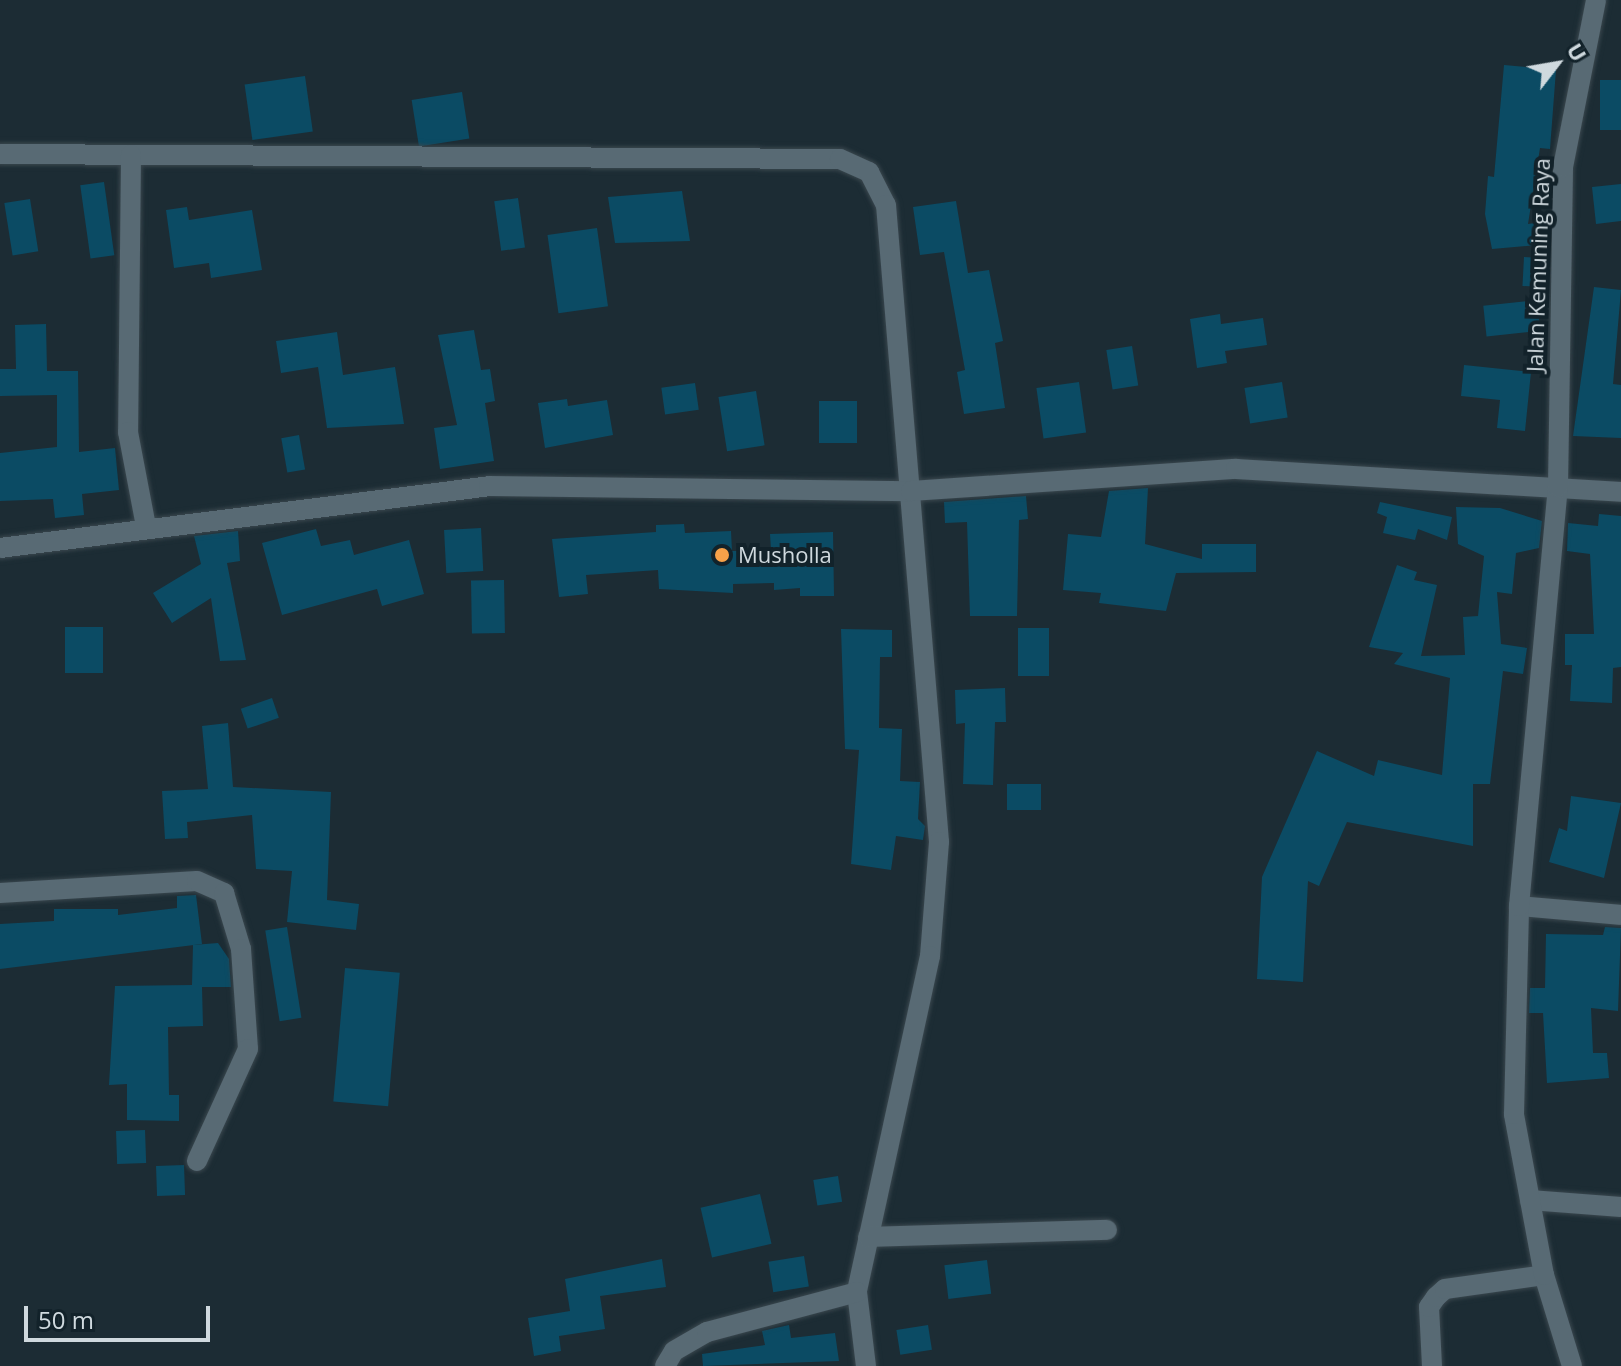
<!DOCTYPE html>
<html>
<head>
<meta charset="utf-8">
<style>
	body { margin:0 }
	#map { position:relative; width:1621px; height:1366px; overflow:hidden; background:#1c2c34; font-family:"Open Sans",sans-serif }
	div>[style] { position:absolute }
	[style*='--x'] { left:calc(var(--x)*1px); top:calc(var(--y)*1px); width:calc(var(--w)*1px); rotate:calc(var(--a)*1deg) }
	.building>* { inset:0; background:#0b4b64; transform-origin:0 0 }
	.roads { filter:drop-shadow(0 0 2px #3a474e) drop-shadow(0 0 2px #3a474e) }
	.minor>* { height:20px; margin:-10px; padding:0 10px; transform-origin:10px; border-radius:10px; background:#586a74 }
	.dots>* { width:22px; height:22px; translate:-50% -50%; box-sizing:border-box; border:4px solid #12222a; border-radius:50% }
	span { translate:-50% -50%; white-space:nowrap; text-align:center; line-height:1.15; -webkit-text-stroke:8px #12222a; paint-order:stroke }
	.street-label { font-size:22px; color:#cfd9de }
	.poi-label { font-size:22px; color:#cfd9de }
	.left { translate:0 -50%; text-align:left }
	.north { position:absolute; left:1517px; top:24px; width:80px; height:80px; -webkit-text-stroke:6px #12222a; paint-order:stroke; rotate:59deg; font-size:22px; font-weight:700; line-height:32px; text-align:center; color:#cfd9de }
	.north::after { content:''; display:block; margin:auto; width:28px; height:36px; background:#cfd9de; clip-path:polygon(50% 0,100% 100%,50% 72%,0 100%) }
	.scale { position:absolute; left:24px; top:1306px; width:186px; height:36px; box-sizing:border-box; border:4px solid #cfd9de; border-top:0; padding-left:10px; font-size:24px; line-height:28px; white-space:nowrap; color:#cfd9de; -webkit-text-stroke:6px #12222a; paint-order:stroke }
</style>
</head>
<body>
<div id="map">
	<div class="building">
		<i style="clip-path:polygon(1504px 65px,1556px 70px,1550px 149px,1540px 148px,1528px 224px,1535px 223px,1537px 245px,1492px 249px,1485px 214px,1488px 176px,1494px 177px)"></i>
		<i style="left:305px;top:76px;width:56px;height:61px;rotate:82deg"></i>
		<i style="left:1600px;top:80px;width:21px;height:50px"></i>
		<i style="left:462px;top:92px;width:47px;height:51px;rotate:81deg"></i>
		<i style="left:104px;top:182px;width:74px;height:24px;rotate:82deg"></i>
		<i style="clip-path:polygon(1621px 184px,1621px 221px,1596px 224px,1592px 187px)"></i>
		<i style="clip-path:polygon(682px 191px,690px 241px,615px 243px,608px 197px)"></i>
		<i style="left:518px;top:198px;width:50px;height:24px;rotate:82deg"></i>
		<i style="left:30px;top:199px;width:53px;height:26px;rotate:81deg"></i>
		<i style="clip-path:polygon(956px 201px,968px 273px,989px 270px,1003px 341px,995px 343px,1005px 408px,964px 414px,957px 372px,965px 370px,944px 252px,920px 255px,913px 207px)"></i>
		<i style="clip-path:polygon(187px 207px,189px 220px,252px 210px,262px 270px,211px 278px,209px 263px,174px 268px,166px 210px)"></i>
		<i style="left:597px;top:228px;width:79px;height:50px;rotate:82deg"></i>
		<i style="left:1524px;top:257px;width:22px;height:29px;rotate:3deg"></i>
		<i style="clip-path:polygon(1594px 287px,1621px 290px,1613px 384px,1621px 385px,1621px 438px,1573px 436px)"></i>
		<i style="left:1537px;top:300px;width:31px;height:54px;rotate:84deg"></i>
		<i style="clip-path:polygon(1220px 314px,1221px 324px,1263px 318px,1267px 345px,1225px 351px,1227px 363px,1197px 368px,1190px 319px)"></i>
		<i style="clip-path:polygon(46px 324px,47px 371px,78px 371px,79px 452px,115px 448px,119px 490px,82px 494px,84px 515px,55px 518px,53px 499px,0 501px,0 453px,57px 447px,57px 395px,0 396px,0 369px,16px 369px,15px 325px)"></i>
		<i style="clip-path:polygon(474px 330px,481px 370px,490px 369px,495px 401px,485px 403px,494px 461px,440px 469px,434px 428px,457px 425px,438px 335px)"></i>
		<i style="clip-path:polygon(337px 332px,343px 375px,395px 367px,404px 424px,327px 428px,318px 367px,281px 373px,276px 341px)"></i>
		<i style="left:1132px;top:346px;width:40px;height:26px;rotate:81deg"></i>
		<i style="clip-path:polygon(1464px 365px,1531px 372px,1525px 431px,1497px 428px,1500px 400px,1461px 396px)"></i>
		<i style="left:1079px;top:382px;width:51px;height:43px;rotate:82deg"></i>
		<i style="left:1282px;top:382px;width:36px;height:38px;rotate:81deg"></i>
		<i style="left:695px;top:383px;width:27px;height:34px;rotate:82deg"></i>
		<i style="left:756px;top:391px;width:55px;height:38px;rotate:81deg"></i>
		<i style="clip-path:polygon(567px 399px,568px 406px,607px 400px,613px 435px,545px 448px,538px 403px)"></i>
		<i style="left:819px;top:401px;width:38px;height:42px"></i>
		<i style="left:299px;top:435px;width:35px;height:18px;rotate:80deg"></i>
		<i style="clip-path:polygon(1148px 488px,1145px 544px,1202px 559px,1202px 544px,1256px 544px,1256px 572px,1176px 573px,1166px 611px,1099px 603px,1101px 593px,1063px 590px,1068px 534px,1101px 537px,1109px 491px)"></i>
		<i style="clip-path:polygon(1026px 496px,1028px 519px,1019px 520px,1017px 616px,970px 616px,967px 522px,945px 523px,944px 502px)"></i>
		<i style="clip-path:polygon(1380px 502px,1452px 517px,1447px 540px,1418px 529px,1415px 540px,1383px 533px,1387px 517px,1377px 513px)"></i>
		<i style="clip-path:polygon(1456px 507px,1500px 508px,1542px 521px,1539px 548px,1516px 553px,1512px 594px,1497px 592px,1501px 644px,1527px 648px,1523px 674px,1503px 671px,1490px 784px,1473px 784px,1473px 846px,1347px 822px,1319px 886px,1308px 881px,1303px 982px,1257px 979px,1262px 877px,1317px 751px,1374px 776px,1378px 760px,1442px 775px,1450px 678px,1394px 664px,1403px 653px,1369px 647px,1397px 565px,1417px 572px,1414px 580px,1437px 585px,1421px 656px,1465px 655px,1463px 617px,1478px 616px,1484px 556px,1458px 544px)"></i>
		<i style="clip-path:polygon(1599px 514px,1621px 516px,1621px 667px,1613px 668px,1612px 703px,1570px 701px,1572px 665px,1565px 665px,1565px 634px,1594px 634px,1590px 554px,1567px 551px,1568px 523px,1598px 526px)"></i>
		<i style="clip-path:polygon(684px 524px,685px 533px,731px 531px,732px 551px,771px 550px,770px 534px,833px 532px,834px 596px,800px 596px,800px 588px,774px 590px,774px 583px,733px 584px,733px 593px,659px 589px,658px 570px,586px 575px,588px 594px,559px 597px,552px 539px,656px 532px,656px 525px)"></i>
		<i style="left:481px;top:528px;width:43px;height:37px;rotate:87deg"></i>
		<i style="clip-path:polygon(316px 529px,321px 546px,350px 540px,354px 555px,409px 540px,424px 594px,382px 606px,377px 589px,282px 615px,262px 543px)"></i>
		<i style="clip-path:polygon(238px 531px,240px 561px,227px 563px,246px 660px,220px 661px,211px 598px,172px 623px,153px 593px,201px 564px,194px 536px)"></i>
		<i style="left:504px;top:580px;width:53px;height:33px;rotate:89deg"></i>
		<i style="left:65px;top:627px;width:38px;height:46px"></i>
		<i style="left:1018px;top:628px;width:31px;height:48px"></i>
		<i style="clip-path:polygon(841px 629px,892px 630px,892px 657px,880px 657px,879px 728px,902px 729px,900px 781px,920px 782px,918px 819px,925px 826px,923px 840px,896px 836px,891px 870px,851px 864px,859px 750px,845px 749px)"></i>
		<i style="clip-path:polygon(1005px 688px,1006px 722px,995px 722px,993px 785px,963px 784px,965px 723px,956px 724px,955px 690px)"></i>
		<i style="left:272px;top:698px;width:21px;height:33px;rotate:71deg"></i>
		<i style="clip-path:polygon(228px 723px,233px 787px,331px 792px,327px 900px,359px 904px,356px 930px,287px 922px,292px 871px,256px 869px,252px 815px,187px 822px,188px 838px,165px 839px,162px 791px,208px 789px,202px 726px)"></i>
		<i style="left:1007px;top:784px;width:34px;height:26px"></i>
		<i style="clip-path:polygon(1571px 796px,1621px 803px,1604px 878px,1549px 862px,1559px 828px,1567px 831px)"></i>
		<i style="clip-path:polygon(196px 895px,202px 944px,0 969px,0 924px,54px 921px,54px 909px,118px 909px,118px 915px,177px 908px,177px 896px)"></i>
		<i style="left:287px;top:927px;width:92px;height:22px;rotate:81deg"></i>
		<i style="clip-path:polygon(1605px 927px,1621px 928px,1618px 1011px,1591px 1008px,1593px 1053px,1607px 1053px,1609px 1078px,1547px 1083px,1543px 1013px,1529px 1013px,1530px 988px,1545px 988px,1546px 934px,1603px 935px)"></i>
		<i style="clip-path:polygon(218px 943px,229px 959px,231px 987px,202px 987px,203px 1026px,168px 1027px,169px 1095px,179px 1095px,179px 1121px,127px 1120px,127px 1084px,109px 1085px,115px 986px,192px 985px,193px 945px)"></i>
		<i style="left:345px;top:968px;width:55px;height:134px;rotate:5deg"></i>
		<i style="left:145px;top:1130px;width:33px;height:29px;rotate:88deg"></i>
		<i style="left:184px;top:1165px;width:30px;height:28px;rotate:88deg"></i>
		<i style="left:838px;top:1176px;width:26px;height:25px;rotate:81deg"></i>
		<i style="left:760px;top:1194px;width:51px;height:61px;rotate:77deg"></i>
		<i style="left:804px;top:1256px;width:31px;height:36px;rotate:81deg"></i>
		<i style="clip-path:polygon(662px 1259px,666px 1287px,600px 1296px,605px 1329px,559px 1336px,561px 1351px,534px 1356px,528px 1318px,570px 1311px,565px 1279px)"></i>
		<i style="left:987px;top:1260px;width:34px;height:43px;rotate:83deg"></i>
		<i style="clip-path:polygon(789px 1325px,791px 1338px,835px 1333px,839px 1361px,703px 1366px,702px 1354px,765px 1345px,762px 1331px)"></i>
		<i style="left:928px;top:1325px;width:25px;height:32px;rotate:81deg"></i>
	</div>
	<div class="roads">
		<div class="minor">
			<i style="--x:0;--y:154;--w:840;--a:0.34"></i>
			<i style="--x:840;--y:159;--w:32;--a:24"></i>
			<i style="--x:869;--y:172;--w:37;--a:63"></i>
			<i style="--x:886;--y:205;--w:639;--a:85.24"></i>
			<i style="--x:939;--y:842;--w:114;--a:94.5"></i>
			<i style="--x:930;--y:956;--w:344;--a:102.3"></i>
			<i style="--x:857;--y:1292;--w:75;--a:83.1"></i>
			<i style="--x:131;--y:155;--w:277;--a:90.6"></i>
			<i style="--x:128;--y:432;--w:96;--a:79.2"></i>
			<i style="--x:0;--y:548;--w:493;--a:-7.2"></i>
			<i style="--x:489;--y:486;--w:422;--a:0.7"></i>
			<i style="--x:911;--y:491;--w:326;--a:-3.9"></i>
			<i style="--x:1236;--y:469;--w:386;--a:3.4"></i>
			<i style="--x:0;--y:893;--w:197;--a:-3.5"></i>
			<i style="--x:197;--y:881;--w:30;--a:24"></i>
			<i style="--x:224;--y:893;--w:59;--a:73.1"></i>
			<i style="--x:241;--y:949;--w:100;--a:86"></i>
			<i style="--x:248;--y:1049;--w:123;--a:114.5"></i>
			<i style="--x:1519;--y:906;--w:102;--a:5"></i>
			<i style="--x:1530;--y:1200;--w:91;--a:4.4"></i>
			<i style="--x:868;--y:1237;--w:239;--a:-1.7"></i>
			<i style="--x:665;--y:1366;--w:17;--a:-59"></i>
			<i style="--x:674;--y:1351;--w:38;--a:-30"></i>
			<i style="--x:707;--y:1332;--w:155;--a:-14.9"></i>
			<i style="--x:1432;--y:1366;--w:59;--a:-92.9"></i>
			<i style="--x:1429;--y:1307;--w:12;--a:-55"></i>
			<i style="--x:1436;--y:1297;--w:12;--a:-42"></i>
			<i style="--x:1445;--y:1289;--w:100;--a:-8"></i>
			<i style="--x:1572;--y:1366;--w:95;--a:-107.1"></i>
			<i style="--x:1544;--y:1275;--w:164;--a:-100.6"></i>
			<i style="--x:1514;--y:1114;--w:208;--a:-88.6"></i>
			<i style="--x:1519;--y:906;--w:421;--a:-84.7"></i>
			<i style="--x:1558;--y:487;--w:320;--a:-89.1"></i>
			<i style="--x:1563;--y:167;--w:170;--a:-78.8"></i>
		</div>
	</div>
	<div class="dots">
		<i style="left:722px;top:555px;background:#f7a149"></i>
	</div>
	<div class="street-label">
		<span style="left:1538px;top:265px;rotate:-88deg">Jalan Kemuning Raya</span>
	</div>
	<div class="poi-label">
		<span class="left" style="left:738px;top:555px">Musholla</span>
	</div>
	<div class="north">U</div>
	<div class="scale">50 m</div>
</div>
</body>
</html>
